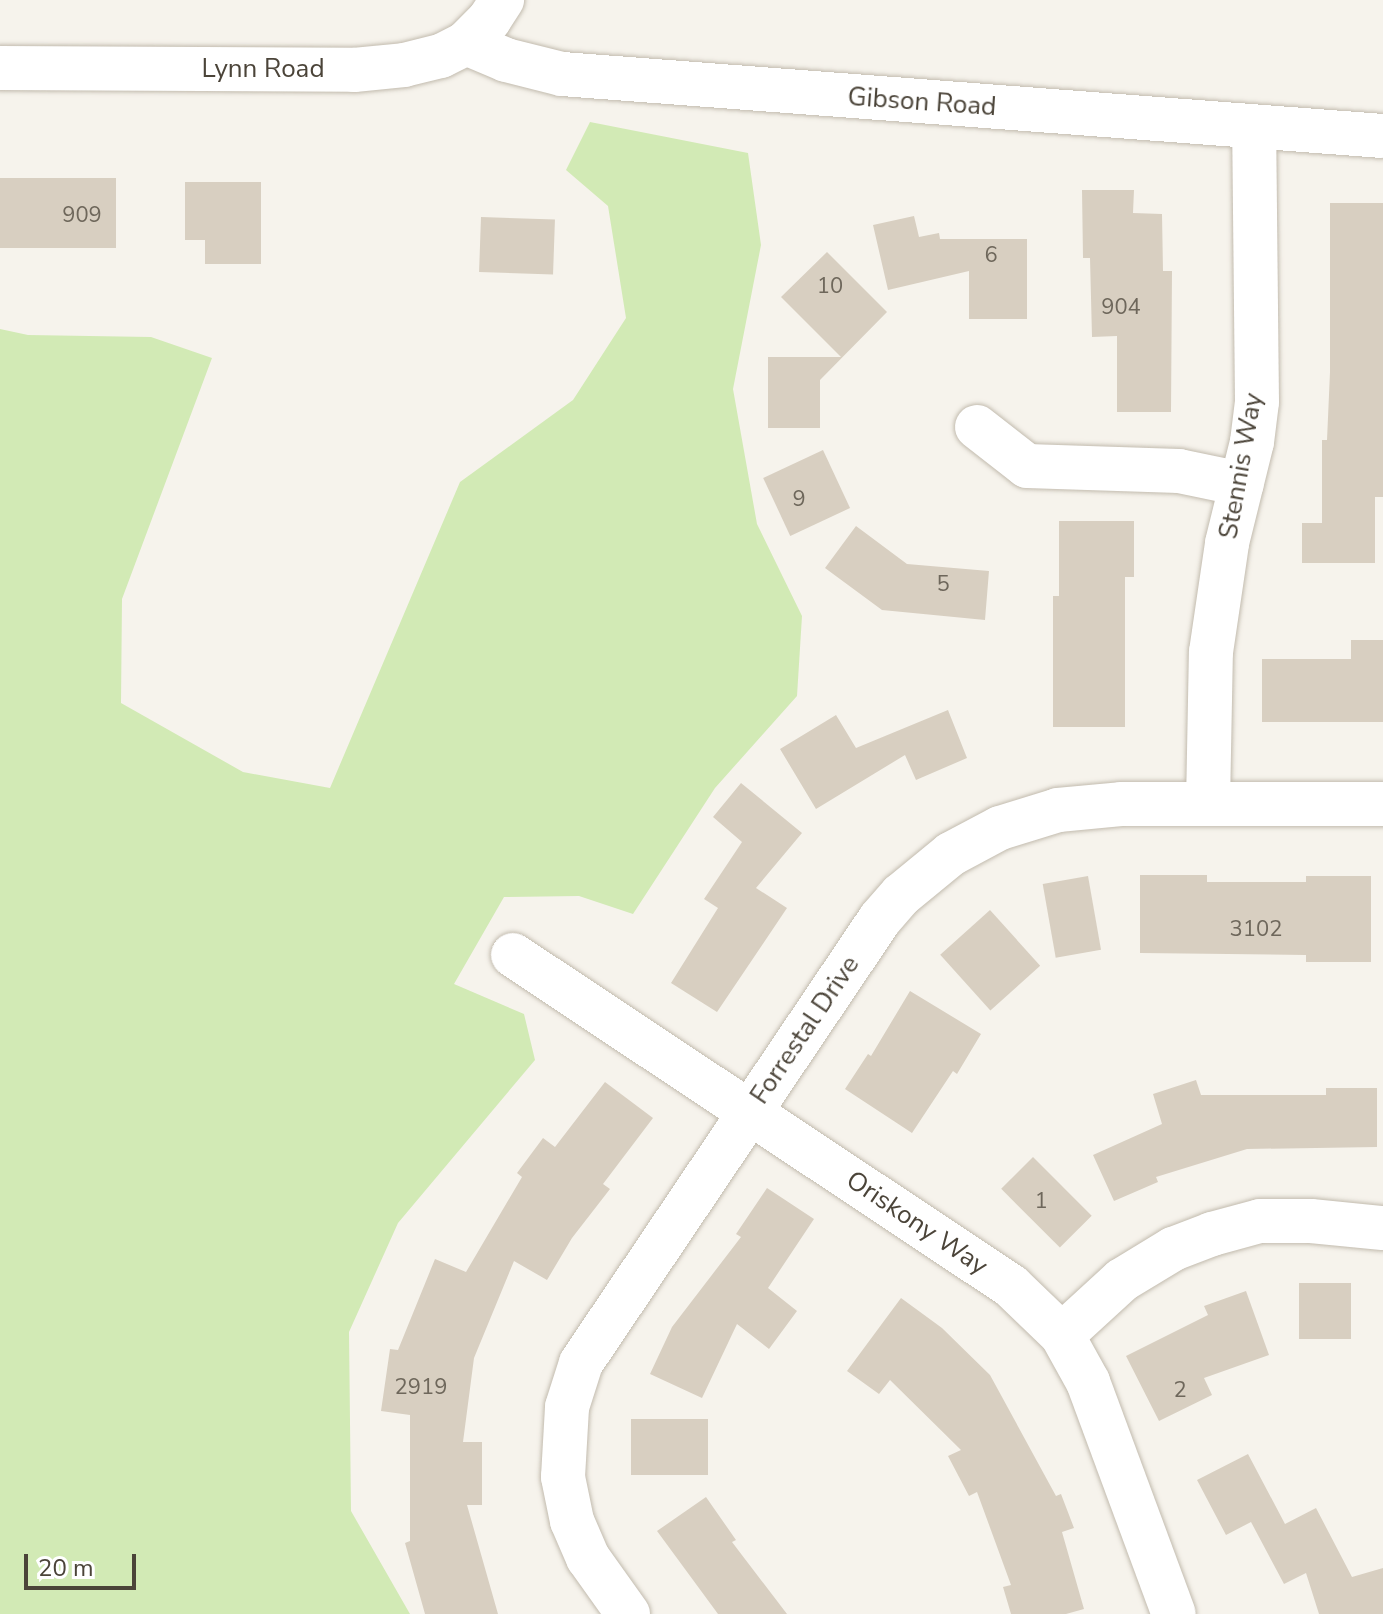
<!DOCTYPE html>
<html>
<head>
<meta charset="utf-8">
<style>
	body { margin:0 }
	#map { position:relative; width:1383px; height:1614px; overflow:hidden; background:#f6f3ec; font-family:"Nunito Sans",sans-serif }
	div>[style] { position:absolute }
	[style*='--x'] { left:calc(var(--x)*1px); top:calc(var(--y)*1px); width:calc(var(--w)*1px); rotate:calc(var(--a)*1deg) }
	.green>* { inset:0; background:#d2eab5 }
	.building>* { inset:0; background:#d8cfc1; transform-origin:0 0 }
	.roads { filter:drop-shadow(0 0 2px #c2bbae) drop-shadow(0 0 2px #c2bbae) }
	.minor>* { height:44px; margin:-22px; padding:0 22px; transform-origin:22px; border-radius:22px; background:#fff }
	span { translate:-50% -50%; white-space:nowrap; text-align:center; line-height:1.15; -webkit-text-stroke:6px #fff; paint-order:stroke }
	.number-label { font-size:22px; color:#6e675b }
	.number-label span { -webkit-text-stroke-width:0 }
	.street-label { font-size:26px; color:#4b4439 }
	.scale { position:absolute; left:24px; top:1554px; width:112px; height:36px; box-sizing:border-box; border:4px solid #4b4439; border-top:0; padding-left:10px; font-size:24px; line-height:28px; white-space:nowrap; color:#4b4439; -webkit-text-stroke:6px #fff; paint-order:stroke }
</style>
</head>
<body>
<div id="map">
	<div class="green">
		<i style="clip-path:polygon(590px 122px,748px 153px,761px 245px,733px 389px,757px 524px,802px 616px,797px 696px,715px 788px,633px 914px,579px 896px,504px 897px,454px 984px,524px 1014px,535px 1060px,398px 1223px,349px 1332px,351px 1511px,410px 1614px,0 1614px,0 329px,28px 335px,151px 337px,212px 358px,122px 599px,121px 703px,243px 772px,330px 788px,460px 482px,573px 400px,626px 318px,608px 206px,566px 170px)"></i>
	</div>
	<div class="building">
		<i style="left:0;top:178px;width:116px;height:70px"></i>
		<i style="clip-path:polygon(185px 182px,261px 182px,261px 264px,205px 264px,205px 240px,185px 240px)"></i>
		<i style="clip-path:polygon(1082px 190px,1134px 190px,1133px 213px,1162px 214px,1163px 271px,1172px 271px,1171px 412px,1117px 412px,1117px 336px,1092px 337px,1090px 258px,1083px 258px)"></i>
		<i style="clip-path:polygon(1330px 203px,1383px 203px,1383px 497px,1375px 497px,1375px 563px,1302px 563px,1302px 523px,1322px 523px,1322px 440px,1327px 440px,1330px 372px)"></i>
		<i style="clip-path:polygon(914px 216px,919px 237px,939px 233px,940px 239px,1027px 239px,1027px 319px,969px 319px,969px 271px,888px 290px,873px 225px)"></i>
		<i style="left:481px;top:217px;width:74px;height:55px;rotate:2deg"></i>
		<i style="clip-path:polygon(827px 252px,887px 312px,820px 380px,820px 428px,768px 428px,768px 357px,841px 357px,781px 297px)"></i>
		<i style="left:823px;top:450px;width:64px;height:66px;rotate:65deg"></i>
		<i style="clip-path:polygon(1059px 521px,1134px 521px,1134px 577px,1125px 577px,1125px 727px,1053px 727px,1053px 596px,1059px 596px)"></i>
		<i style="clip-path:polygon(856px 526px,907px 564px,989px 571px,985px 620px,882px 610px,825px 568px)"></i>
		<i style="clip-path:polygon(1351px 640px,1383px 640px,1383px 722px,1262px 722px,1262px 659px,1351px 659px)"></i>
		<i style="clip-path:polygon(948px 710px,967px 758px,916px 780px,905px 755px,816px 809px,780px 749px,836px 715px,856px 748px)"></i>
		<i style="clip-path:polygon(741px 783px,802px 833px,756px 888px,787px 908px,717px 1012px,671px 983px,718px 908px,704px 899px,742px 842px,713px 817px)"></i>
		<i style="clip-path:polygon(1140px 875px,1207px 875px,1207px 882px,1306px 882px,1306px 876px,1371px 876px,1371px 962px,1306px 962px,1306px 955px,1140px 953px)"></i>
		<i style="left:1088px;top:876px;width:75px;height:46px;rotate:80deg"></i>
		<i style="left:990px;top:910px;width:75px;height:67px;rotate:48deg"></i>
		<i style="clip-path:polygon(910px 991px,981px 1034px,957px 1074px,953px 1071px,912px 1133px,845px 1089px,868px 1054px,871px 1056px)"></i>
		<i style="clip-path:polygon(1196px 1080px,1201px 1095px,1326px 1095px,1326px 1088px,1377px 1088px,1377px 1147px,1247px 1149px,1156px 1177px,1158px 1182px,1114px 1201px,1093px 1155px,1162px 1124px,1153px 1094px)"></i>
		<i style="clip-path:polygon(605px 1082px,653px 1118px,603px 1184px,610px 1189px,572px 1238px,547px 1280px,514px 1261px,474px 1358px,463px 1442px,482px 1442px,482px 1505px,467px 1505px,498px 1614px,425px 1614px,405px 1543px,410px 1541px,410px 1415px,381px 1411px,390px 1349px,398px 1350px,435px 1259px,466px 1272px,522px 1177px,517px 1173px,543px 1138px,555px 1147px)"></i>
		<i style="left:1033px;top:1157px;width:83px;height:45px;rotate:45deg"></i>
		<i style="clip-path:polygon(767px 1188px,814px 1219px,768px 1288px,797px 1311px,769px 1349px,737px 1324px,702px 1398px,650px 1374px,672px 1327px,741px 1237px,736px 1234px)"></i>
		<i style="left:1299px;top:1283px;width:52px;height:56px"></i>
		<i style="clip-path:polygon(1246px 1291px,1269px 1355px,1204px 1378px,1212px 1395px,1159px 1421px,1126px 1356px,1208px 1315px,1204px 1306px)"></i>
		<i style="clip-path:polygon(901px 1298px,942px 1328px,990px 1375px,1056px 1496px,1061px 1494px,1074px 1528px,1062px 1532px,1084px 1609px,1066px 1614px,1011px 1614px,1003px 1587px,1011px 1585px,977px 1492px,969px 1496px,948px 1456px,961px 1450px,890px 1380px,879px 1394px,847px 1371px)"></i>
		<i style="left:631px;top:1419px;width:77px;height:56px"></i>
		<i style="clip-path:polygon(1248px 1454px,1285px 1524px,1316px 1508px,1352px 1577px,1383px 1568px,1383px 1614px,1319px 1614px,1306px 1573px,1284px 1584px,1251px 1522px,1226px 1535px,1197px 1480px)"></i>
		<i style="clip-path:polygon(706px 1497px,736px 1540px,732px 1542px,787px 1614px,718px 1614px,657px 1531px)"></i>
	</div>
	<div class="roads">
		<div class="minor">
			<i style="--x:466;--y:43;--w:43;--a:23"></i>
			<i style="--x:506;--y:60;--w:58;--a:14"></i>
			<i style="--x:562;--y:74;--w:823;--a:4.32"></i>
			<i style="--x:0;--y:68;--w:354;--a:0.3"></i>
			<i style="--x:354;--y:70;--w:50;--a:-5.7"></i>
			<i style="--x:404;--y:65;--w:38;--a:-14"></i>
			<i style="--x:441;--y:56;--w:28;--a:-27"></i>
			<i style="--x:466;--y:43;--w:33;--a:-45"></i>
			<i style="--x:489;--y:20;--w:24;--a:-57"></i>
			<i style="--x:977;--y:427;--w:63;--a:38"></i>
			<i style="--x:1027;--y:466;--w:152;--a:1.9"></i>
			<i style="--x:1179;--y:471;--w:64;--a:11.7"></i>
			<i style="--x:1208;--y:804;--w:152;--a:-88.9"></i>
			<i style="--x:1211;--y:652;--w:110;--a:-81.6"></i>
			<i style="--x:1227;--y:543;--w:104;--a:-76.1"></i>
			<i style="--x:1252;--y:442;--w:40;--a:-82.9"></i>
			<i style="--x:1257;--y:402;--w:275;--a:-90.6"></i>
			<i style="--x:513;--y:955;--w:598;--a:33.61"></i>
			<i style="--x:1011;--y:1286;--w:71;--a:43.9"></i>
			<i style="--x:1062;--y:1335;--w:54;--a:61"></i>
			<i style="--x:1088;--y:1382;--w:247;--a:69.7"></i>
			<i style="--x:1062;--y:1335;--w:81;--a:-42.5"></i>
			<i style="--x:1122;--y:1280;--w:60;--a:-31.3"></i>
			<i style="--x:1173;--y:1249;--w:42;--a:-21"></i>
			<i style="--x:1212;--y:1234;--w:50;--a:-15.2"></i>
			<i style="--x:1260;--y:1221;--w:51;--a:0"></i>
			<i style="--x:1311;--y:1221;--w:72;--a:5.6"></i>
			<i style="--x:628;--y:1614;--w:69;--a:-125.5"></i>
			<i style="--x:588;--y:1558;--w:40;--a:-113.4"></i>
			<i style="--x:572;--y:1521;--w:45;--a:-101.6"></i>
			<i style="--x:563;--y:1477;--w:70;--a:-86.7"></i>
			<i style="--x:567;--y:1407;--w:46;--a:-72.3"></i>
			<i style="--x:581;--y:1363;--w:535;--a:-56.04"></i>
			<i style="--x:880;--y:919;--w:32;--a:-49"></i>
			<i style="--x:901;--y:895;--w:65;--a:-39.4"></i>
			<i style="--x:951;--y:854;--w:55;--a:-28"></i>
			<i style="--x:1000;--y:828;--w:61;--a:-17.2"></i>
			<i style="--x:1058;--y:810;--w:63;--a:-5.4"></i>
			<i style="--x:1121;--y:804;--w:262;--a:0"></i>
		</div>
	</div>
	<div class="number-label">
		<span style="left:82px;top:216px">909</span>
		<span style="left:991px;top:256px">6</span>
		<span style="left:830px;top:287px">10</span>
		<span style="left:1121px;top:308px">904</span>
		<span style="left:799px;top:500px">9</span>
		<span style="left:943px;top:585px">5</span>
		<span style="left:1256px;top:930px">3102</span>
		<span style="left:1041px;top:1202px">1</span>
		<span style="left:421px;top:1388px">2919</span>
		<span style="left:1180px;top:1391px">2</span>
	</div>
	<div class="street-label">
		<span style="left:263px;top:69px">Lynn Road</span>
		<span style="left:922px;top:102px;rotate:4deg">Gibson Road</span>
		<span style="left:1241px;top:466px;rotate:-80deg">Stennis Way</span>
		<span style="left:805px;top:1030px;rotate:-56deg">Forrestal Drive</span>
		<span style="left:917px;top:1223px;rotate:34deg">Oriskony Way</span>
	</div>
	<div class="scale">20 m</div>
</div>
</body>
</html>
